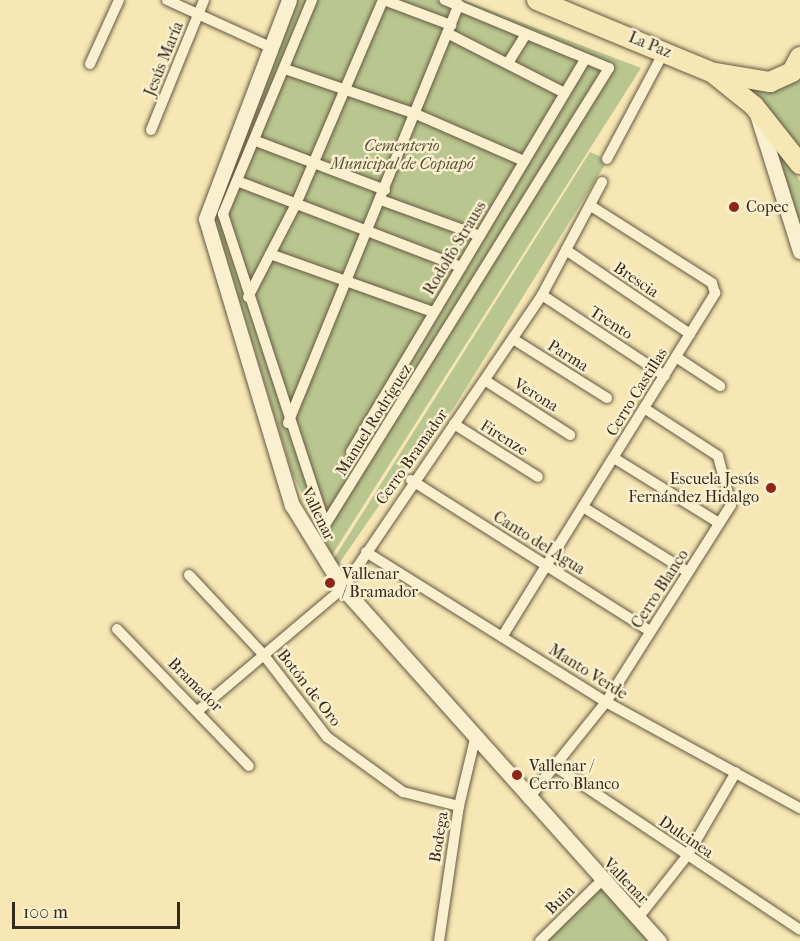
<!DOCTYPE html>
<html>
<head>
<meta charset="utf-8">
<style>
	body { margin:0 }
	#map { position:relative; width:800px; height:941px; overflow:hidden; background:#f7e7b4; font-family:"IM FELL French Canon",serif }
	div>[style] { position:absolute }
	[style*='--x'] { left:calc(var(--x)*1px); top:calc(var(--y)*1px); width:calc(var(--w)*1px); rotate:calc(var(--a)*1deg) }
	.green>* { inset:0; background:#b9c68f }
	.roads { filter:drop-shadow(0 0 2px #655943) drop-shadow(0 0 2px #655943) }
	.street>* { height:10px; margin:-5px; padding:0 5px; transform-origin:5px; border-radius:5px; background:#faefce }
	.secondary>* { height:15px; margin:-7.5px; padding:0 7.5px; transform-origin:7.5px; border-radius:7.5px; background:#faefce }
	.highway>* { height:20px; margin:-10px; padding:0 10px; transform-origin:10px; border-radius:10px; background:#f7e7b4 }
	.dots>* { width:16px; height:16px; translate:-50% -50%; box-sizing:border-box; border:3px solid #faefce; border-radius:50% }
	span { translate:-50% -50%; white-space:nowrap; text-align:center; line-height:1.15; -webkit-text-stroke:5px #faefce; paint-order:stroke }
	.street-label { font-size:16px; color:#342a1d }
	.park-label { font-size:16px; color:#55513a; font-style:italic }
	.poi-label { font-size:16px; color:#342a1d }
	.left { translate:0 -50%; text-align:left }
	.right { translate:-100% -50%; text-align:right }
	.scale { position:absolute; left:12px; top:902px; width:168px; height:27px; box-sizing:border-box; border:3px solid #342a1d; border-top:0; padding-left:8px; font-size:18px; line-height:21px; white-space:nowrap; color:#342a1d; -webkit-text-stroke:4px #faefce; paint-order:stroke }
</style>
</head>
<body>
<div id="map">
	<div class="green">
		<i style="clip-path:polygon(296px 0,463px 0,641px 68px,332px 555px,292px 473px,215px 220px)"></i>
		<i style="clip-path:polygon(800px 70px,800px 149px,740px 87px,774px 90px)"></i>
		<i style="clip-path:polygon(590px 152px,608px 160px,453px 409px,429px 433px,338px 565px,333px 560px)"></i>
		<i style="clip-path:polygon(783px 154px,800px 181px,800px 224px,778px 157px)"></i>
		<i style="clip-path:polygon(601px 881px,659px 941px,540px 941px)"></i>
	</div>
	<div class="roads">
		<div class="street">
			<i style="--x:167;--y:0;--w:113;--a:24.5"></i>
			<i style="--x:312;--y:0;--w:232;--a:112.6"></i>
			<i style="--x:223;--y:214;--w:327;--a:71.8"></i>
			<i style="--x:384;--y:0;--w:72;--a:20.5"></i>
			<i style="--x:447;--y:33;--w:132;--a:27"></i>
			<i style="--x:508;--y:63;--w:34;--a:-58"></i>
			<i style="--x:90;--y:64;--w:70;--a:-65.6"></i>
			<i style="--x:285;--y:69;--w:139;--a:19"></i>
			<i style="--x:416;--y:114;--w:118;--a:23.5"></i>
			<i style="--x:151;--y:130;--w:140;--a:-67.8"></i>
			<i style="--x:256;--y:141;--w:138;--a:20.8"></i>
			<i style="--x:607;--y:159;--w:123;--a:-62"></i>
			<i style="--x:237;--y:181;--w:240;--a:21"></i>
			<i style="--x:381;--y:200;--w:105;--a:20"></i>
			<i style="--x:566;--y:250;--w:150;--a:34.1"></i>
			<i style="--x:270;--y:254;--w:173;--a:19.6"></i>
			<i style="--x:542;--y:295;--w:147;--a:33.4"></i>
			<i style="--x:248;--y:297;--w:105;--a:-62.7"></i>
			<i style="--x:296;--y:204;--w:222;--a:-66.9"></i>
			<i style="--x:513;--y:339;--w:111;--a:32.1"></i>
			<i style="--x:676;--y:357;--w:53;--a:33.4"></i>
			<i style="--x:486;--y:381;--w:100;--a:32.7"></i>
			<i style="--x:288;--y:423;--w:452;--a:-67.8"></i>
			<i style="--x:454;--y:424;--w:99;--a:32.2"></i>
			<i style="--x:351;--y:452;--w:457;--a:-59.2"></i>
			<i style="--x:614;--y:458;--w:123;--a:31.8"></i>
			<i style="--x:411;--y:480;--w:283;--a:32.3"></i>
			<i style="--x:583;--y:507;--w:123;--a:31.8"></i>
			<i style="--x:325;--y:525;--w:538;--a:-58.14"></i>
			<i style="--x:609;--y:68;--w:178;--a:-157.5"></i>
			<i style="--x:366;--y:552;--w:283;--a:32"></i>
			<i style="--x:606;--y:702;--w:221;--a:28.7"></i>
			<i style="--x:189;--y:575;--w:108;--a:46.9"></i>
			<i style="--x:263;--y:654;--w:105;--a:52.4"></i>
			<i style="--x:327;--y:737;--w:94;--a:35.9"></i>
			<i style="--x:403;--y:792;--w:58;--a:14"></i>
			<i style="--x:117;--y:629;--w:190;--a:46.1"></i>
			<i style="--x:502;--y:637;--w:405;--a:-58.2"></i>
			<i style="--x:715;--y:293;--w:10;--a:-107"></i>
			<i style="--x:712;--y:283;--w:143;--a:-147.5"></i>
			<i style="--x:200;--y:709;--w:187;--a:-40.2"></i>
			<i style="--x:343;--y:588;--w:354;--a:-55.8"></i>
			<i style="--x:542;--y:295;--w:128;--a:-62"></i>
			<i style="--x:556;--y:767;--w:293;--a:33.7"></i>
			<i style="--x:528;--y:799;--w:124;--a:-51.2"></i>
			<i style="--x:606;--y:702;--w:233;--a:-57.6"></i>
			<i style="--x:731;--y:505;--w:51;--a:-104.9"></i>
			<i style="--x:718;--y:456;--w:88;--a:-147"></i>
			<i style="--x:638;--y:918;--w:79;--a:-51.7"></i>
			<i style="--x:687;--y:856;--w:97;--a:-59.7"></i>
			<i style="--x:439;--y:941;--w:136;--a:-81.6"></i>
			<i style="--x:459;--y:806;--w:69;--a:-76.6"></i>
			<i style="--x:540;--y:941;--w:86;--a:-44.5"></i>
		</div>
		<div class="secondary">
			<i style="--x:289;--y:0;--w:234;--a:110.8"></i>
			<i style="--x:206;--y:219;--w:299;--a:73.3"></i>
			<i style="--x:292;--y:505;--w:97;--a:58.4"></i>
			<i style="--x:343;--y:588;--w:474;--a:48.2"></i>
			<i style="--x:757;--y:114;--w:144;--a:72.6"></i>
		</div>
		<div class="highway">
			<i style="--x:537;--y:0;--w:191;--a:22.5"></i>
			<i style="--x:713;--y:73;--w:53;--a:38.8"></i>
			<i style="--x:754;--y:106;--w:74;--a:51.6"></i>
			<i style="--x:716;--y:73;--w:55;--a:9.5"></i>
			<i style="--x:770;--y:82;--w:24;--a:-24"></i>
			<i style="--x:792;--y:72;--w:17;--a:-62"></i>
		</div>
	</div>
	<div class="dots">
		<i style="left:734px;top:207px;background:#8f2418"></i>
		<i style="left:771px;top:488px;background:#8f2418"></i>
		<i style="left:330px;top:583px;background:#8f2418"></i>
		<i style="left:517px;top:775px;background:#8f2418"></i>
	</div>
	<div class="street-label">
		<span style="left:650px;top:45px;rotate:22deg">La Paz</span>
		<span style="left:164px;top:59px;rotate:-68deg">Jesús María</span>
		<span style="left:455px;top:248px;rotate:-59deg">Rodolfo Strauss</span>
		<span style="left:636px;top:280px;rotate:34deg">Brescia</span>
		<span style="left:611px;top:323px;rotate:33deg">Trento</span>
		<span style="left:568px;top:356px;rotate:32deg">Parma</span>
		<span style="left:637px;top:392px;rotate:-58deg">Cerro Castillas</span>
		<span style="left:536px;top:395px;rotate:32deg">Verona</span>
		<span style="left:374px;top:420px;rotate:-58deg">Manuel Rodríguez</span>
		<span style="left:504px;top:438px;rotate:32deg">Firenze</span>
		<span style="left:412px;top:457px;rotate:-55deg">Cerro Bramador</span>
		<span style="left:318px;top:514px;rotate:64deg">Vallenar</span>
		<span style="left:539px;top:543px;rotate:32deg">Canto del Agua</span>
		<span style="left:660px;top:589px;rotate:-57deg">Cerro Blanco</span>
		<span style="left:588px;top:672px;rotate:32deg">Manto Verde</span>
		<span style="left:195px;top:685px;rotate:45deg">Bramador</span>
		<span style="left:309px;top:688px;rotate:52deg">Botón de Oro</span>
		<span style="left:439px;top:837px;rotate:-81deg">Bodega</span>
		<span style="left:686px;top:837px;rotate:34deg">Dulcinea</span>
		<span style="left:626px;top:881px;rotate:46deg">Vallenar</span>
		<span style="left:560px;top:900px;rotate:-45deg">Buin</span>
	</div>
	<div class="park-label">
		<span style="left:402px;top:155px">Cementerio<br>Municipal de Copiapó</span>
	</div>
	<div class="poi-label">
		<span class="left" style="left:746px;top:207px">Copec</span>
		<span class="right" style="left:759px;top:488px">Escuela Jesús<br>Fernández Hidalgo</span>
		<span class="left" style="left:342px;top:583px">Vallenar<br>/ Bramador</span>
		<span class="left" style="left:529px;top:775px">Vallenar /<br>Cerro Blanco</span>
	</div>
	<div class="scale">100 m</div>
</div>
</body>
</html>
